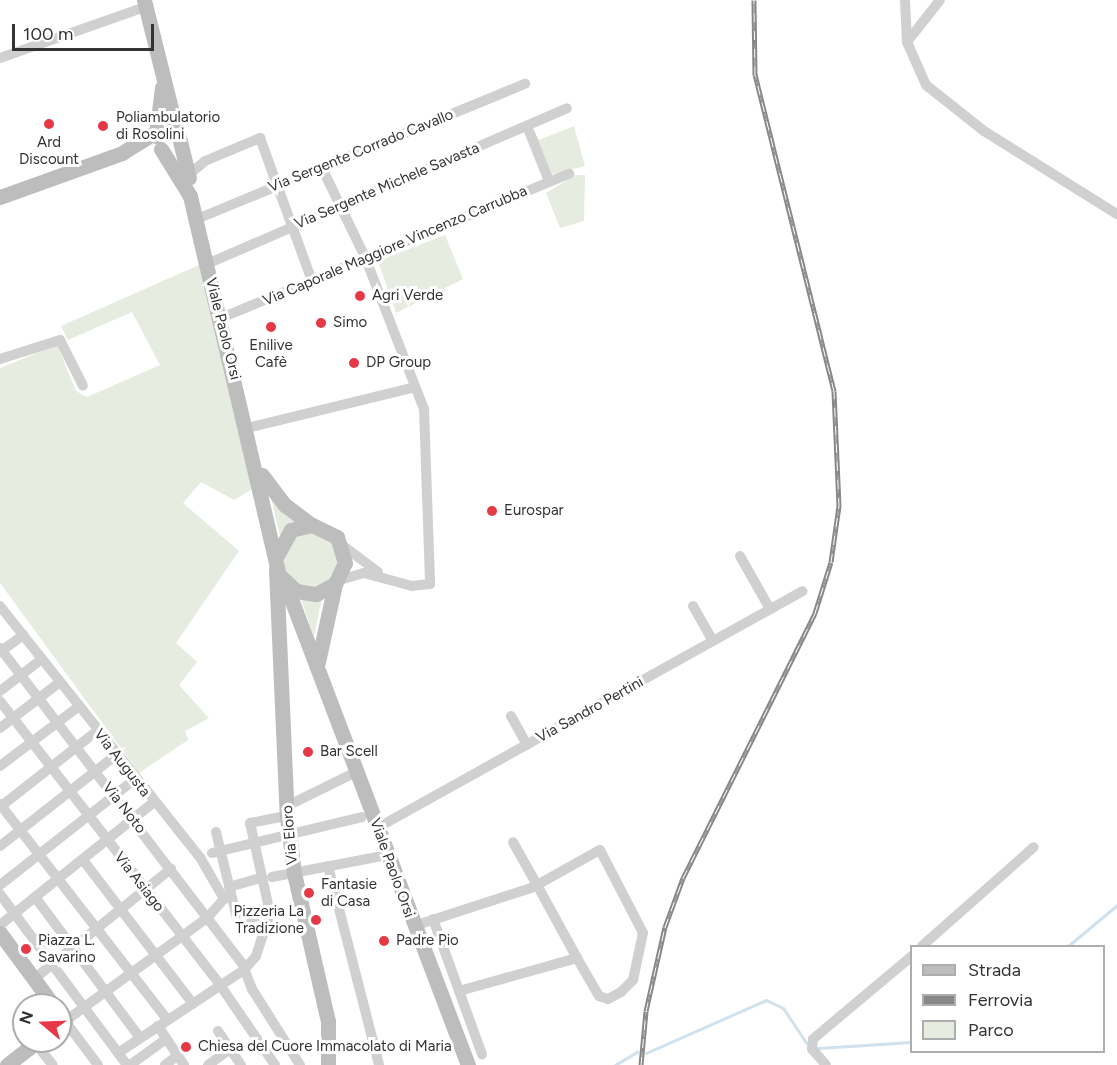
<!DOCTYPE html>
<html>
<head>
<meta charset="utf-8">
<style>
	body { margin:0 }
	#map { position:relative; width:1117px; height:1065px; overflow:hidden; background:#fff; font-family:Figtree,sans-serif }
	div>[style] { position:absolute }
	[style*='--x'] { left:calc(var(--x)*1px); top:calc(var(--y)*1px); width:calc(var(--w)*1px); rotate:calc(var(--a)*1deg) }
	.green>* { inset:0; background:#e6ecdf }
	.round { border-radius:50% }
	.stream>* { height:3px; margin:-1.5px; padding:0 1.5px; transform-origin:1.5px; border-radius:1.5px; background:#cfe2ee }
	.street>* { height:10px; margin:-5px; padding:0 5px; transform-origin:5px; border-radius:5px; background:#d0d0d0 }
	.secondary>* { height:15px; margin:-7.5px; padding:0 7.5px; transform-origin:7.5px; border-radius:7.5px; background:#bdbdbd }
	.rail>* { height:5px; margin-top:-2.5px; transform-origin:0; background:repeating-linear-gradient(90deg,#fff 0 9px,#888 0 18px); box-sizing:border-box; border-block:2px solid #888 }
	.dots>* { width:16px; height:16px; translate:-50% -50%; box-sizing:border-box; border:3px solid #fff; border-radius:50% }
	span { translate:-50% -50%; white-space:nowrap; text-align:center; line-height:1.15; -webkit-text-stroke:6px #fff; paint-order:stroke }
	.poi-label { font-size:15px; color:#333 }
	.left { translate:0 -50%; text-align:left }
	.right { translate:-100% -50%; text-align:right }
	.street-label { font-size:15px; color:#333 }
	.legend { position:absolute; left:910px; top:945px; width:195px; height:108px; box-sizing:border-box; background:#fff; border:2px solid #adadad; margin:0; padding:8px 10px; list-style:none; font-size:18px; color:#333 }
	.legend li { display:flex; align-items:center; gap:12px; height:30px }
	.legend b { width:30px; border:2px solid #adadad }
	.north { position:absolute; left:12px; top:993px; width:60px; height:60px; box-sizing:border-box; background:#fff; border:2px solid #adadad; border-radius:50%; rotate:289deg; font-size:16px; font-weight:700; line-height:24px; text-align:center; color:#333 }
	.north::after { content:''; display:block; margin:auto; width:21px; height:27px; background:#e63946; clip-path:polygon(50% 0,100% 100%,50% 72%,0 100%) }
	.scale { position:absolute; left:12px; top:24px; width:142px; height:27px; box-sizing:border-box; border:3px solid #333; border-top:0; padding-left:8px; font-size:18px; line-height:21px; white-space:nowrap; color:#333; -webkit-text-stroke:4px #fff; paint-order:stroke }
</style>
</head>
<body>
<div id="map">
	<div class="green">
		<i style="clip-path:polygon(574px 126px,585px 166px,549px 175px,532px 127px,539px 140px)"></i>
		<i style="clip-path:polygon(576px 175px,585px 175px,584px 221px,560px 228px,546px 193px)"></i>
		<i style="clip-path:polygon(445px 235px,463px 279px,396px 313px,378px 261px)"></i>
		<i style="clip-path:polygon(199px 265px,254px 488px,234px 500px,201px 482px,183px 503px,239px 551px,176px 643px,197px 662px,179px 685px,209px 718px,185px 731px,188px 740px,139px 773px,0 583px,0 368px,57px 345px,76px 391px,87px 397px,160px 365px,132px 312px,68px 340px,61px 326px)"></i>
		<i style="clip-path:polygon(271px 497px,301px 522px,280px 536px)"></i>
		<i class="round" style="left:284px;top:533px;width:54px;height:54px"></i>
		<i style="clip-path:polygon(324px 596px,320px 607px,314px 637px,301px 599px)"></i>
	</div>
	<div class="stream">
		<i style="--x:1068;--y:946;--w:64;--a:-39.9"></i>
		<i style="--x:818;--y:1048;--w:94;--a:-3.7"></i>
		<i style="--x:646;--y:1053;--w:131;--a:-23.8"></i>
		<i style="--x:766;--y:1000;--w:19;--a:25"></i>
		<i style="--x:783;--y:1008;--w:43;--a:56.3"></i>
		<i style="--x:615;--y:1065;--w:26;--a:-31"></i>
	</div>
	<div class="street">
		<i style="--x:905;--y:0;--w:42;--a:87.3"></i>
		<i style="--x:907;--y:42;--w:47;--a:66.2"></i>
		<i style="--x:926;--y:85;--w:74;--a:38.4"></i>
		<i style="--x:984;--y:131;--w:157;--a:32"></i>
		<i style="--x:907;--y:42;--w:53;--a:-51.8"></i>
		<i style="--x:0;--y:58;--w:154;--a:-19.4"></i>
		<i style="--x:527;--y:126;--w:59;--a:68.2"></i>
		<i style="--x:322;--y:168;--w:99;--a:64.2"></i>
		<i style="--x:365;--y:257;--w:163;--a:68.8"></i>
		<i style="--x:424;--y:409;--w:175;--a:88"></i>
		<i style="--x:430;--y:584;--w:18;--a:174"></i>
		<i style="--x:412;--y:586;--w:50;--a:-164.8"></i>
		<i style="--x:364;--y:573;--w:26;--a:164"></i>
		<i style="--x:188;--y:175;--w:22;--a:-39"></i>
		<i style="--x:205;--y:161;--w:60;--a:-22.7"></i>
		<i style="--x:260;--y:138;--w:152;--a:70"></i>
		<i style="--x:197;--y:219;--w:355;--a:-22.4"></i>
		<i style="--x:207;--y:264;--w:392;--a:-23.4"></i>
		<i style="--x:221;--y:318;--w:377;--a:-22.5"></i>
		<i style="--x:0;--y:359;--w:63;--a:-17.6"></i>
		<i style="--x:60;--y:340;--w:51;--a:63.4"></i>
		<i style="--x:247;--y:428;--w:173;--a:-13.7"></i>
		<i style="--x:342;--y:545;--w:45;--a:36.9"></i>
		<i style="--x:740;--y:556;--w:61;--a:60.5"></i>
		<i style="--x:0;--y:606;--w:323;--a:51.5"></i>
		<i style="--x:201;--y:859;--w:46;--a:60.1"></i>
		<i style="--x:224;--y:899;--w:25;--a:132"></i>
		<i style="--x:207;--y:918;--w:175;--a:144"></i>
		<i style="--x:65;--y:1021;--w:55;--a:53.1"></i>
		<i style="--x:693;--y:606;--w:40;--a:60.3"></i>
		<i style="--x:0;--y:648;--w:397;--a:52.5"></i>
		<i style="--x:242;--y:963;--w:28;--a:69"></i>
		<i style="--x:252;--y:989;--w:90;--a:57.7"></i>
		<i style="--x:0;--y:652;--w:29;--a:-36"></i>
		<i style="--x:0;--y:691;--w:53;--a:-37.3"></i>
		<i style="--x:0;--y:701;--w:359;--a:52.2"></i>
		<i style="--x:220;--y:985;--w:97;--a:55.5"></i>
		<i style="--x:511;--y:716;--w:33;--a:61"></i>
		<i style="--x:0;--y:728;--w:76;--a:-37.5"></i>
		<i style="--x:0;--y:766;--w:98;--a:-37.1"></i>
		<i style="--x:0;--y:804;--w:272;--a:52.2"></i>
		<i style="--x:287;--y:806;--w:77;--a:-26.2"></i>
		<i style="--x:0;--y:807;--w:123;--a:-38.1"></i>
		<i style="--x:377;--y:828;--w:487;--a:-29.1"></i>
		<i style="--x:216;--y:832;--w:93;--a:76.3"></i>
		<i style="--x:238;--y:922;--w:33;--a:-16"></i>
		<i style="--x:0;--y:846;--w:147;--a:-38.1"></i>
		<i style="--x:212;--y:853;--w:154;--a:-13.5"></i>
		<i style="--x:83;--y:860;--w:181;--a:52.6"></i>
		<i style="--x:328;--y:866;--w:205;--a:75.6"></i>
		<i style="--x:272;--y:877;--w:117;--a:-10.8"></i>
		<i style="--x:0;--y:885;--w:172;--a:-38.1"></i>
		<i style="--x:229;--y:887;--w:33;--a:-16"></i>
		<i style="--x:0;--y:894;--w:213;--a:53.4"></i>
		<i style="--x:35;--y:897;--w:176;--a:53.3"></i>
		<i style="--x:433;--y:919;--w:144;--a:70.1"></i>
		<i style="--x:0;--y:925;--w:196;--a:-38.6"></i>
		<i style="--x:414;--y:926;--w:123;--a:-18"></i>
		<i style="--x:531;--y:888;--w:7;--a:-27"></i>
		<i style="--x:537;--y:885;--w:72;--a:-29.1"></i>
		<i style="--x:600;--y:850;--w:93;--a:62.6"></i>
		<i style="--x:643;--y:933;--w:48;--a:102"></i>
		<i style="--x:633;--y:980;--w:17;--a:135"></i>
		<i style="--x:621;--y:992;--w:15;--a:152"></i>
		<i style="--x:608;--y:999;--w:9;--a:-162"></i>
		<i style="--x:599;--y:996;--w:44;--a:-120.1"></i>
		<i style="--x:577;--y:958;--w:83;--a:-118.7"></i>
		<i style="--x:537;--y:885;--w:49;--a:-119.2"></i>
		<i style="--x:922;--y:946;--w:149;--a:-41.5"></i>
		<i style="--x:34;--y:979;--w:176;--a:-38.8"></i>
		<i style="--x:459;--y:991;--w:123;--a:-15.6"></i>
		<i style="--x:158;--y:1026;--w:47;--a:56.3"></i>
		<i style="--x:218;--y:1031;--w:41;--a:55.9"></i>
		<i style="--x:35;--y:1043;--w:28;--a:51"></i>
		<i style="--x:118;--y:1053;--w:151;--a:-33.4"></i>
		<i style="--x:244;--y:970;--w:18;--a:-49"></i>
		<i style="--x:256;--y:956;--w:45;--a:-72"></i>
		<i style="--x:270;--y:913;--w:92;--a:-102.5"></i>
		<i style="--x:250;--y:823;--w:38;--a:-11"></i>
		<i style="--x:130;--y:1065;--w:44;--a:-35.8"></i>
		<i style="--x:165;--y:1065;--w:15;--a:-37"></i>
		<i style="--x:208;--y:1065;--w:26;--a:-36"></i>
		<i style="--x:826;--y:1065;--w:21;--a:-131"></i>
		<i style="--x:812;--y:1049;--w:10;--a:-84"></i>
		<i style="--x:813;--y:1039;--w:129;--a:-40"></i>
	</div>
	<div class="secondary">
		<i style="--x:144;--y:0;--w:136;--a:76"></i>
		<i style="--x:156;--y:136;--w:49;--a:-83"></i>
		<i style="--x:179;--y:137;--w:42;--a:76.3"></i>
		<i style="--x:161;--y:149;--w:55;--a:58.3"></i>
		<i style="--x:190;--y:196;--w:389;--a:76.8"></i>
		<i style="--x:279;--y:575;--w:23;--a:43"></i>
		<i style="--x:296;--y:591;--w:20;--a:9"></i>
		<i style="--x:316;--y:594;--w:21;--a:-28"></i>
		<i style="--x:335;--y:584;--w:23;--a:-65"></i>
		<i style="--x:345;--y:563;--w:27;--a:-107"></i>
		<i style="--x:337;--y:537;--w:28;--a:-154"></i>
		<i style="--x:312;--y:525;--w:22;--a:167"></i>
		<i style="--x:291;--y:530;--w:31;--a:119"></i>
		<i style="--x:0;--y:197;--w:130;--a:-19.8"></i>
		<i style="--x:122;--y:153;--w:47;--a:-32"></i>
		<i style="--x:262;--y:475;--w:38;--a:53"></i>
		<i style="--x:285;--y:505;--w:34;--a:37"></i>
		<i style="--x:276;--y:569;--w:247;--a:87.5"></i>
		<i style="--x:287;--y:816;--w:57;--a:83"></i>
		<i style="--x:294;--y:873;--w:152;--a:77.1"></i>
		<i style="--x:328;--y:1021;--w:44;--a:90"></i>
		<i style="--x:285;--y:583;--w:516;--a:69.21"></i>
		<i style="--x:318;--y:662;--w:80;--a:-77.7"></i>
		<i style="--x:0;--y:933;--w:89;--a:53.6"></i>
		<i style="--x:60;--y:1014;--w:9;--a:54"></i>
		<i style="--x:65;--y:1021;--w:6;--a:141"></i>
		<i style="--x:7;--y:1065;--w:39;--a:-38"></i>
	</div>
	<div class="rail">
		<i style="--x:641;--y:1065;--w:54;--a:-84.7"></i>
		<i style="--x:646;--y:1011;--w:86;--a:-77.3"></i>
		<i style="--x:665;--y:927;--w:52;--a:-69.8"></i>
		<i style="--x:683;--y:878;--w:296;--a:-63.5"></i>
		<i style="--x:815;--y:613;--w:53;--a:-72.6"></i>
		<i style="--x:831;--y:562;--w:57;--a:-81.9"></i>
		<i style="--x:839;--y:506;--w:115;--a:-92.5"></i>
		<i style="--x:834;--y:391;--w:326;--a:-104"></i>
		<i style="--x:755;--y:75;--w:75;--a:-90.8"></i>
	</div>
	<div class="dots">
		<i style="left:49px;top:124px;background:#e63946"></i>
		<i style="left:103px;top:126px;background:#e63946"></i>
		<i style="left:360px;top:296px;background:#e63946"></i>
		<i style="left:321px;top:323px;background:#e63946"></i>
		<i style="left:271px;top:327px;background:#e63946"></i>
		<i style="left:354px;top:363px;background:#e63946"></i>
		<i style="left:492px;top:511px;background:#e63946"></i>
		<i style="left:308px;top:752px;background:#e63946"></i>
		<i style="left:309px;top:893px;background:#e63946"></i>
		<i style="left:316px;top:920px;background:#e63946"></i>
		<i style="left:384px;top:941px;background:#e63946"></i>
		<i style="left:26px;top:949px;background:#e63946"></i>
		<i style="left:186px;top:1047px;background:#e63946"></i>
	</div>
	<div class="poi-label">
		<span class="left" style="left:116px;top:126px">Poliambulatorio<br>di Rosolini</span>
		<span style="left:49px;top:151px">Ard<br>Discount</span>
		<span class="left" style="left:372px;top:296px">Agri Verde</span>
		<span class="left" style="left:333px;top:323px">Simo</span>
		<span style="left:271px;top:354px">Enilive<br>Cafè</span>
		<span class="left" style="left:366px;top:363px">DP Group</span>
		<span class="left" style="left:504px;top:511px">Eurospar</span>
		<span class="left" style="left:320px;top:752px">Bar Scell</span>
		<span class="left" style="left:321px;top:893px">Fantasie<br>di Casa</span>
		<span class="right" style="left:304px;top:920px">Pizzeria La<br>Tradizione</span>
		<span class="left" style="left:38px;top:949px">Piazza L.<br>Savarino</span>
		<span class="left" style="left:396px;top:941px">Padre Pio</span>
		<span class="left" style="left:198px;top:1047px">Chiesa del Cuore Immacolato di Maria</span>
	</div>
	<div class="street-label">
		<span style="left:361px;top:151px;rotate:-22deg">Via Sergente Corrado Cavallo</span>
		<span style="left:387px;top:186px;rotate:-23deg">Via Sergente Michele Savasta</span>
		<span style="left:395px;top:246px;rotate:-23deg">Via Caporale Maggiore Vincenzo Carrubba</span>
		<span style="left:223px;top:329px;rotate:76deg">Viale Paolo Orsi</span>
		<span style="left:590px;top:710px;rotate:-29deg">Via Sandro Pertini</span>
		<span style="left:122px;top:763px;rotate:52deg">Via Augusta</span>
		<span style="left:124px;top:808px;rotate:52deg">Via Noto</span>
		<span style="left:290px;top:835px;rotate:-95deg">Via Eloro</span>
		<span style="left:392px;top:868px;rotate:70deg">Viale Paolo Orsi</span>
		<span style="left:139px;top:882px;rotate:52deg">Via Asiago</span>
	</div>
	<ul class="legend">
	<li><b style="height:8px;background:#bdbdbd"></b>Strada</li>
	<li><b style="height:8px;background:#888"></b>Ferrovia</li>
	<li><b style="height:16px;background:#e6ecdf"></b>Parco</li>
	</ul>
	<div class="north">N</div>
	<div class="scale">100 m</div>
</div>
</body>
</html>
